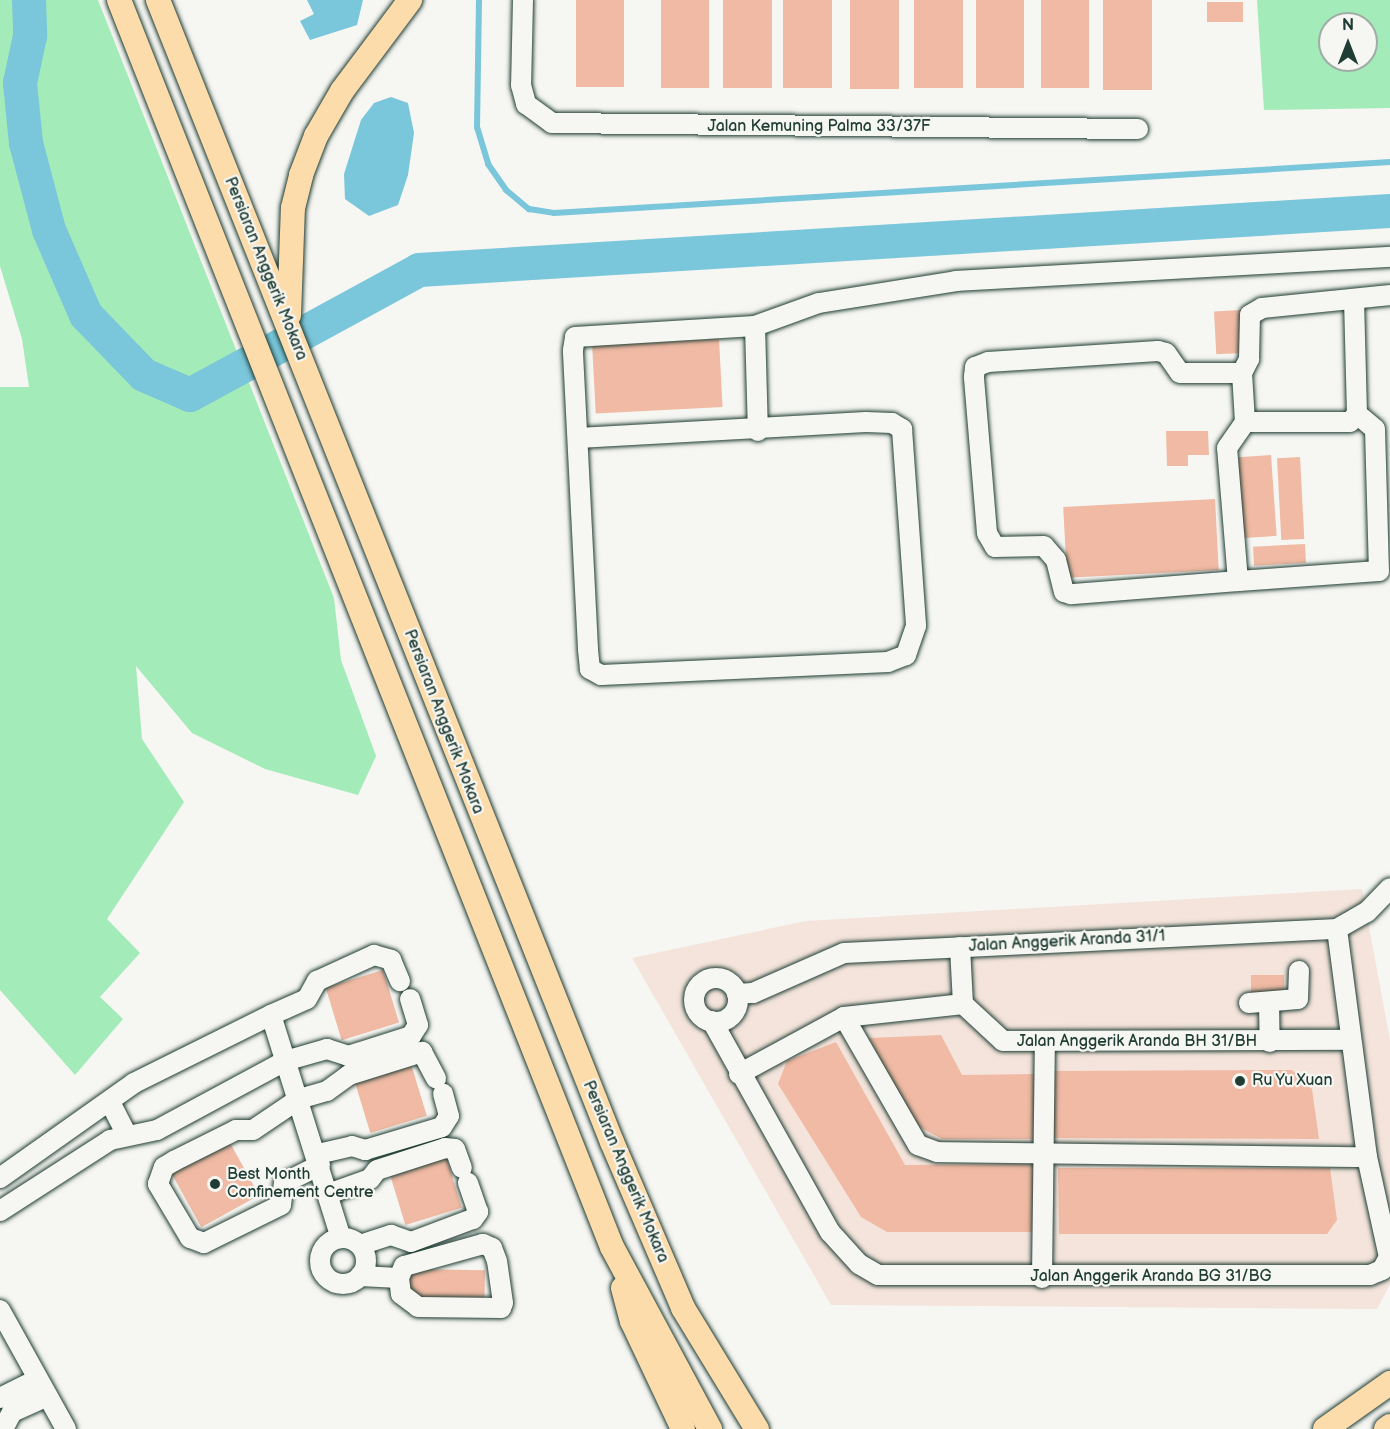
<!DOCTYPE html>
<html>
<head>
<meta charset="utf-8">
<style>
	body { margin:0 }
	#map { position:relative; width:1390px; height:1429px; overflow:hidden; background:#f6f6f2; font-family:"Balsamiq Sans",sans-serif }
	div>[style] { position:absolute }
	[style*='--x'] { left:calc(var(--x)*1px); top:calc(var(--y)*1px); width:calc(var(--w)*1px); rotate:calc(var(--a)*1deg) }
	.built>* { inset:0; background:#f4e4db }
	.green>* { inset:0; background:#a3ebb9 }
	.water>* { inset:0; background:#7ac6da }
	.stream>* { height:6px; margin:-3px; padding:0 3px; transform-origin:3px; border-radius:3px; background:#7ac6da }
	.river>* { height:34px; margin:-17px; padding:0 17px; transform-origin:17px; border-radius:17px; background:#7ac6da }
	.building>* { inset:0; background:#f0baa4; transform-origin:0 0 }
	.roads { filter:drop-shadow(0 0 2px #1f3d34) drop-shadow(0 0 2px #1f3d34) }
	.minor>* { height:20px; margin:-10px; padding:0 10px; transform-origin:10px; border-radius:10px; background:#f6f6f2 }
	.minor>.ring { margin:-10px; padding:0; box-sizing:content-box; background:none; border:20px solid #f6f6f2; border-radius:50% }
	.major>* { height:24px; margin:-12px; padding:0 12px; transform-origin:12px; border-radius:12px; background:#fddcac }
	.dots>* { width:16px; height:16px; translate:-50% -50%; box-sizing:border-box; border:3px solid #f6f6f2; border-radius:50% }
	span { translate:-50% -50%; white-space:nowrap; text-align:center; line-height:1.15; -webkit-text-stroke:4.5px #f6f6f2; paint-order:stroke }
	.street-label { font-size:16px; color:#1f3d34 }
	.poi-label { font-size:16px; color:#1f3d34 }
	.left { translate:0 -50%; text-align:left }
	.north { position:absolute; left:1318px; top:12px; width:60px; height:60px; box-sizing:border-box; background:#f6f6f2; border:2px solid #a0aca6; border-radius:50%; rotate:0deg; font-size:16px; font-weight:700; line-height:24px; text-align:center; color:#1f3d34 }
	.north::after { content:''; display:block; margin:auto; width:21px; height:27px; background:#1f3d34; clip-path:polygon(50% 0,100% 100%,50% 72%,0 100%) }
</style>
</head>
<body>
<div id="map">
	<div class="built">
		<i style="clip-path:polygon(1362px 889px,1390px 1040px,1390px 1284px,1377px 1309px,831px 1305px,632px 958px,806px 921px)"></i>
	</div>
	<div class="green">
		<i style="clip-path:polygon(0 0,98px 0,334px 598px,341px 660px,376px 756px,358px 795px,265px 769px,192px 733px,136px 666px,142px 739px,184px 802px,107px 919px,140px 953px,100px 997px,123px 1019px,75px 1075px,0 990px,0 387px,29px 387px,22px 339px,0 266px)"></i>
		<i style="clip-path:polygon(evenodd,1257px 0,1390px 0,1390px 108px,1264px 110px,1257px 0,1330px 24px,1366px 24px,1366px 60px,1330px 60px,1330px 24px)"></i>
	</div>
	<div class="water">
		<i style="clip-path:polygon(307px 0,363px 0,357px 25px,310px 40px,300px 21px,314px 14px)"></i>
		<i style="clip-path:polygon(391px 97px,408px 103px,414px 133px,408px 175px,398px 205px,369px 216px,345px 199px,344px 174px,361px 120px,374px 103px)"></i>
	</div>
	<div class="stream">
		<i style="--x:479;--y:0;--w:127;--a:90.9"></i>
		<i style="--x:477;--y:127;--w:39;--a:73"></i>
		<i style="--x:488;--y:164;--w:32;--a:55"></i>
		<i style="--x:506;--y:190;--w:30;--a:40"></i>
		<i style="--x:529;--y:209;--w:25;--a:9"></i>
		<i style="--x:554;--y:213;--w:838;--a:-3.49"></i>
	</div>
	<div class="river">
		<i style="--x:29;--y:0;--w:36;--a:88"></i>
		<i style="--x:30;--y:36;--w:48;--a:102"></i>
		<i style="--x:20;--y:83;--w:60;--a:84.3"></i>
		<i style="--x:26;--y:143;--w:90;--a:75.2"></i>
		<i style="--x:49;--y:230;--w:93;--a:66.5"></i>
		<i style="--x:86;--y:315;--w:83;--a:46"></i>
		<i style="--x:144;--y:375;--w:50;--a:23.5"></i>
		<i style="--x:190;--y:395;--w:261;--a:-28.6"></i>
		<i style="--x:419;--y:270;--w:973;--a:-3.48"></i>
	</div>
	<div class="building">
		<i style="left:576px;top:0;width:48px;height:87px"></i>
		<i style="left:661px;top:0;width:48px;height:88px"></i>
		<i style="left:723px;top:0;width:49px;height:88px"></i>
		<i style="left:783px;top:0;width:49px;height:88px"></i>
		<i style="left:850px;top:0;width:49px;height:89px"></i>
		<i style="left:914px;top:0;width:49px;height:88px"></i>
		<i style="left:976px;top:0;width:48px;height:88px"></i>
		<i style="left:1041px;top:0;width:48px;height:88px"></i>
		<i style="left:1103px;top:0;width:49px;height:90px"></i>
		<i style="left:1207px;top:2px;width:36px;height:20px"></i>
		<i style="left:1241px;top:310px;width:43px;height:27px;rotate:87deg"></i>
		<i style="left:719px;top:339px;width:68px;height:127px;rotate:87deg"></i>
		<i style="clip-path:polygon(1166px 431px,1208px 431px,1209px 455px,1188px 455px,1188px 466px,1167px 466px)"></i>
		<i style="left:1271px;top:455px;width:81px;height:33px;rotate:86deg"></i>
		<i style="left:1300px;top:457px;width:82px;height:23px;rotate:87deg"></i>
		<i style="left:1215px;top:499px;width:71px;height:152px;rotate:87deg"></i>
		<i style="left:1305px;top:544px;width:19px;height:52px;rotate:87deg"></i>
		<i style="left:383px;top:970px;width:55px;height:60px;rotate:73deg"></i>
		<i style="left:1251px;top:975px;width:33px;height:20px"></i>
		<i style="clip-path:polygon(941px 1035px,962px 1075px,1038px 1074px,1038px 1139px,942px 1139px,914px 1124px,869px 1038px)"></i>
		<i style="clip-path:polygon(836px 1042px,905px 1165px,1035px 1164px,1034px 1232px,887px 1232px,861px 1217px,778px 1084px,787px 1061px)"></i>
		<i style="left:411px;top:1064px;width:54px;height:59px;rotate:73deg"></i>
		<i style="clip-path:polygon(1292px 1070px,1312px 1089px,1319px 1139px,1053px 1138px,1053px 1071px)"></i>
		<i style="left:229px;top:1141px;width:62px;height:66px;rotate:61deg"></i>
		<i style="left:446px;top:1156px;width:54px;height:59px;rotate:73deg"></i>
		<i style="clip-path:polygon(1058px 1168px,1330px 1168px,1337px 1220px,1327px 1234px,1059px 1234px)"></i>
		<i style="left:409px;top:1269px;width:76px;height:30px;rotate:1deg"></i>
	</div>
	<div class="roads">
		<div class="minor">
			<i style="--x:523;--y:0;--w:85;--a:91.3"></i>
			<i style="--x:521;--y:85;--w:20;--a:75"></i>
			<i style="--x:526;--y:104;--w:32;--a:36"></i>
			<i style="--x:552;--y:123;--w:586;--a:0.59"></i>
			<i style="--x:755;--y:326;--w:105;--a:88.4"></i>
			<i style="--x:1357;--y:414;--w:23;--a:40"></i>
			<i style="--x:1375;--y:429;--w:142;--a:88.4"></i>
			<i style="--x:1379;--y:571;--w:141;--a:175.9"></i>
			<i style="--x:1238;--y:581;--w:133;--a:-94.7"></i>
			<i style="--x:1227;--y:448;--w:32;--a:-55"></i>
			<i style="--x:1245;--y:422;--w:49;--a:-93.5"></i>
			<i style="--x:1242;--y:373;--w:16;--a:-63"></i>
			<i style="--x:1249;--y:359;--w:44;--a:-88.7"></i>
			<i style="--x:1250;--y:315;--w:14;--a:-30"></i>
			<i style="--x:1262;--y:308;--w:129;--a:-5.8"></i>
			<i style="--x:1245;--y:422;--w:105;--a:0"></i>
			<i style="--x:1350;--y:422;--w:11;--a:-49"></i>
			<i style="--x:1357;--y:414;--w:114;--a:-91.5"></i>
			<i style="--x:578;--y:438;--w:288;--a:-3.2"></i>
			<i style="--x:866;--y:422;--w:26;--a:2"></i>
			<i style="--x:892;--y:423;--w:12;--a:31"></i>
			<i style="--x:902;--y:429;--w:197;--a:85.9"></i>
			<i style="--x:916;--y:626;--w:31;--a:109"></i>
			<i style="--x:906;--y:655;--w:19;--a:159"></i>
			<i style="--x:888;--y:662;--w:287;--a:177.4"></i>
			<i style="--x:601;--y:675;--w:13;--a:-151"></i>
			<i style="--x:590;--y:669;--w:20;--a:-96"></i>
			<i style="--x:588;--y:649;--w:299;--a:-92.9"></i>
			<i style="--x:573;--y:350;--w:13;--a:-81"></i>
			<i style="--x:575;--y:337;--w:180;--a:-3.5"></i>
			<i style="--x:755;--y:326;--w:68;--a:-19.8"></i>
			<i style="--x:819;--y:303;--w:139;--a:-9.1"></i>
			<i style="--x:956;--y:281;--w:435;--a:-3.2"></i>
			<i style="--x:1238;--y:581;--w:168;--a:175.5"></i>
			<i style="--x:1071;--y:594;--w:7;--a:-164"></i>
			<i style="--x:1064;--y:592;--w:33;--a:-104"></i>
			<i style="--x:1056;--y:560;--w:18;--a:-131"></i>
			<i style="--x:1044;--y:546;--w:49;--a:178.8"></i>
			<i style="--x:995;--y:547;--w:16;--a:-120"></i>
			<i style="--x:987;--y:533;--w:157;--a:-94.8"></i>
			<i style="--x:974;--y:377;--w:10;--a:-84"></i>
			<i style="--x:975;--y:367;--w:14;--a:-21"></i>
			<i style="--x:988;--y:362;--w:170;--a:-3.7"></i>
			<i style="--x:1158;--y:351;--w:8;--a:14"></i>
			<i style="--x:1166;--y:353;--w:24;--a:55"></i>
			<i style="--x:1180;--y:373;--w:62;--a:0"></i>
			<i style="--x:960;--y:947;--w:57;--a:87"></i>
			<i class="ring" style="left:694px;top:978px;width:24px;height:24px"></i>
			<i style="--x:737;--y:994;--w:16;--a:-4"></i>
			<i style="--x:753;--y:993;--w:99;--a:-23.7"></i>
			<i style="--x:844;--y:953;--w:494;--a:-2.8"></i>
			<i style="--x:1337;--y:929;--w:34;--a:-30"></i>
			<i style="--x:1367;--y:912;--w:33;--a:-46"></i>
			<i style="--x:1249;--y:1003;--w:49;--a:-4.7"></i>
			<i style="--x:1298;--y:999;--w:28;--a:-88"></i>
			<i style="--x:1269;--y:1003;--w:39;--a:89"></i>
			<i style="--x:271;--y:1015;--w:39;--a:-24"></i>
			<i style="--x:307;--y:999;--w:21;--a:-61"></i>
			<i style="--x:317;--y:981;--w:63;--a:-24.5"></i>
			<i style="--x:374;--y:955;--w:18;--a:16"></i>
			<i style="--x:391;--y:960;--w:23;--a:67"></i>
			<i style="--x:844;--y:1017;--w:148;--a:60"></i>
			<i style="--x:918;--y:1145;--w:20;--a:20"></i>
			<i style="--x:937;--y:1152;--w:430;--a:0.7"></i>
			<i style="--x:712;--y:1021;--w:242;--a:60.8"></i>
			<i style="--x:830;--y:1232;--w:43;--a:47.8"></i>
			<i style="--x:859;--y:1264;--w:22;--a:30"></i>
			<i style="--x:878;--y:1275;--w:492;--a:0"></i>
			<i style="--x:1370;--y:1275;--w:13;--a:-23"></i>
			<i style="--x:1382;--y:1270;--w:15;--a:-62"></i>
			<i style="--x:1389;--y:1257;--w:102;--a:-102.4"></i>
			<i style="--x:1367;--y:1157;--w:230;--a:-97.5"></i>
			<i style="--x:739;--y:1074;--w:119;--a:-28.5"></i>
			<i style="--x:844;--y:1017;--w:120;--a:-6.2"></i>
			<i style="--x:963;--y:1004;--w:54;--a:42.8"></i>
			<i style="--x:1003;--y:1041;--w:348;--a:-0.2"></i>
			<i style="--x:110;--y:1102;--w:36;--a:63"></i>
			<i style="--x:318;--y:1154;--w:35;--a:-13"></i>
			<i style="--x:352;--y:1146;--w:14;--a:17"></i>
			<i style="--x:365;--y:1150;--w:80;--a:-16.6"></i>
			<i style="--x:442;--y:1127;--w:13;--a:-58"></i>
			<i style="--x:449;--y:1116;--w:23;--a:-105"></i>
			<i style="--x:320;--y:1165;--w:40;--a:153.4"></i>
			<i style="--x:284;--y:1183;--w:22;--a:98"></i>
			<i style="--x:281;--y:1205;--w:86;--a:153.7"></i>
			<i style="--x:204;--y:1243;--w:15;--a:-160"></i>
			<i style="--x:190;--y:1238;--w:63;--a:-120.7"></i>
			<i style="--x:158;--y:1184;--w:18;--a:-71"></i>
			<i style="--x:164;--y:1167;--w:12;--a:-31"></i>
			<i style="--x:174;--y:1161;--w:69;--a:-26.6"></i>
			<i style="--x:236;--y:1130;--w:17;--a:0"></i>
			<i style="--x:253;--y:1130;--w:55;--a:-34"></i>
			<i style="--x:299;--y:1099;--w:29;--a:-16"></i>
			<i style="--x:327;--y:1091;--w:27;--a:-36"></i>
			<i style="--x:349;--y:1075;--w:77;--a:-17.5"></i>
			<i style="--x:422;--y:1052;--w:30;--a:62"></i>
			<i style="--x:0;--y:1178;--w:164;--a:-35.3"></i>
			<i style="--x:134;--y:1083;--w:153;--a:-26.4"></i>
			<i style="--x:271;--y:1015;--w:234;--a:72.6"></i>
			<i style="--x:331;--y:1193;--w:41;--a:-19.7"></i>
			<i style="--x:370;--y:1179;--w:11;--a:-52"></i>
			<i style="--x:377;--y:1170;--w:71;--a:-17.9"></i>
			<i style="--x:445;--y:1148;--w:10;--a:6"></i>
			<i style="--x:455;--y:1149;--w:20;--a:70"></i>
			<i style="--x:0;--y:1211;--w:131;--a:-32.8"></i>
			<i style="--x:110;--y:1140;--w:48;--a:-12"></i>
			<i style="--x:157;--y:1130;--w:145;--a:-28.3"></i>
			<i style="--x:285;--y:1061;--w:44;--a:-15.9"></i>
			<i style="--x:327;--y:1049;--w:22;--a:18"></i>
			<i style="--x:348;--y:1056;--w:66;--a:-17.6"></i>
			<i style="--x:411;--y:1036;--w:13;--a:-58"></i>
			<i style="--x:418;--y:1025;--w:27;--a:-107"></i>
			<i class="ring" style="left:320px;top:1238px;width:26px;height:26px"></i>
			<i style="--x:360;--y:1245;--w:33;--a:-18"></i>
			<i style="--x:391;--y:1235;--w:21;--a:19"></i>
			<i style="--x:411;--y:1242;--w:66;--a:-20.4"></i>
			<i style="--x:473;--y:1219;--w:9;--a:-54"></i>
			<i style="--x:478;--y:1212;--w:31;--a:-109"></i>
			<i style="--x:360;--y:1276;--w:39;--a:3"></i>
			<i style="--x:399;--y:1278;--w:16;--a:83"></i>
			<i style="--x:401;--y:1294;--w:21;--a:37"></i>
			<i style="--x:418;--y:1307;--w:83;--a:0.7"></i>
			<i style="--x:501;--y:1308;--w:5;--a:-68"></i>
			<i style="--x:503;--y:1303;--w:42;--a:-98.1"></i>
			<i style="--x:497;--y:1261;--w:14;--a:-111"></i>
			<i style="--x:492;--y:1248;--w:10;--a:-156"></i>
			<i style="--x:483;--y:1244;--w:82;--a:164.4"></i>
			<i style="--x:404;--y:1266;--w:13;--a:113"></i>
			<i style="--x:1042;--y:1278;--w:234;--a:-89.3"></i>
			<i style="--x:0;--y:1310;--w:136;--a:61"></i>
			<i style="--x:0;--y:1398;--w:40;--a:-26.6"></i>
			<i style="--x:3;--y:1429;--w:19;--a:-62"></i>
			<i style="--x:12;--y:1412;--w:37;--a:-24"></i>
		</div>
		<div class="major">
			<i style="--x:119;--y:0;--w:1341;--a:68.43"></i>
			<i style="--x:612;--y:1247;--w:207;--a:61.7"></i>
			<i style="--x:158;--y:0;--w:1229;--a:68.32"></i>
			<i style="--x:612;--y:1142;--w:181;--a:66.8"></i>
			<i style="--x:683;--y:1308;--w:142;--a:58.6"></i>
			<i style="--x:289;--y:315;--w:107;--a:-87.9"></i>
			<i style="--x:293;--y:208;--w:34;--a:-76"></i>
			<i style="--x:301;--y:175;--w:42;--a:-69"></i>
			<i style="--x:316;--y:136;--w:52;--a:-60"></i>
			<i style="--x:342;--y:91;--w:114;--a:-53.2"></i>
			<i style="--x:623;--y:1288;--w:34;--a:75"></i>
			<i style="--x:632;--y:1321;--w:119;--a:64.7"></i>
			<i style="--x:1325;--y:1429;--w:80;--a:-35.3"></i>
			<i style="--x:1386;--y:1429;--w:5;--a:-37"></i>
		</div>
	</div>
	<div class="dots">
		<i style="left:1240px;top:1081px;background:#1f3d34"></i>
		<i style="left:215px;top:1184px;background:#1f3d34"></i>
	</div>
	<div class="street-label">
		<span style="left:819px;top:127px">Jalan Kemuning Palma 33/37F</span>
		<span style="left:265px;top:269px;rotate:68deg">Persiaran Anggerik Mokara</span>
		<span style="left:443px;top:722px;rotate:69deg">Persiaran Anggerik Mokara</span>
		<span style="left:1067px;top:942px;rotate:-3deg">Jalan Anggerik Aranda 31/1</span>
		<span style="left:1137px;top:1042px">Jalan Anggerik Aranda BH 31/BH</span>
		<span style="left:625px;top:1172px;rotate:67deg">Persiaran Anggerik Mokara</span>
		<span style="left:1151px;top:1277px">Jalan Anggerik Aranda BG 31/BG</span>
	</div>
	<div class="poi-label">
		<span class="left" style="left:1252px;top:1081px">Ru Yu Xuan</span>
		<span class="left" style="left:227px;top:1184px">Best Month<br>Confinement Centre</span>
	</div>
	<div class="north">N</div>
</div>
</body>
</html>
